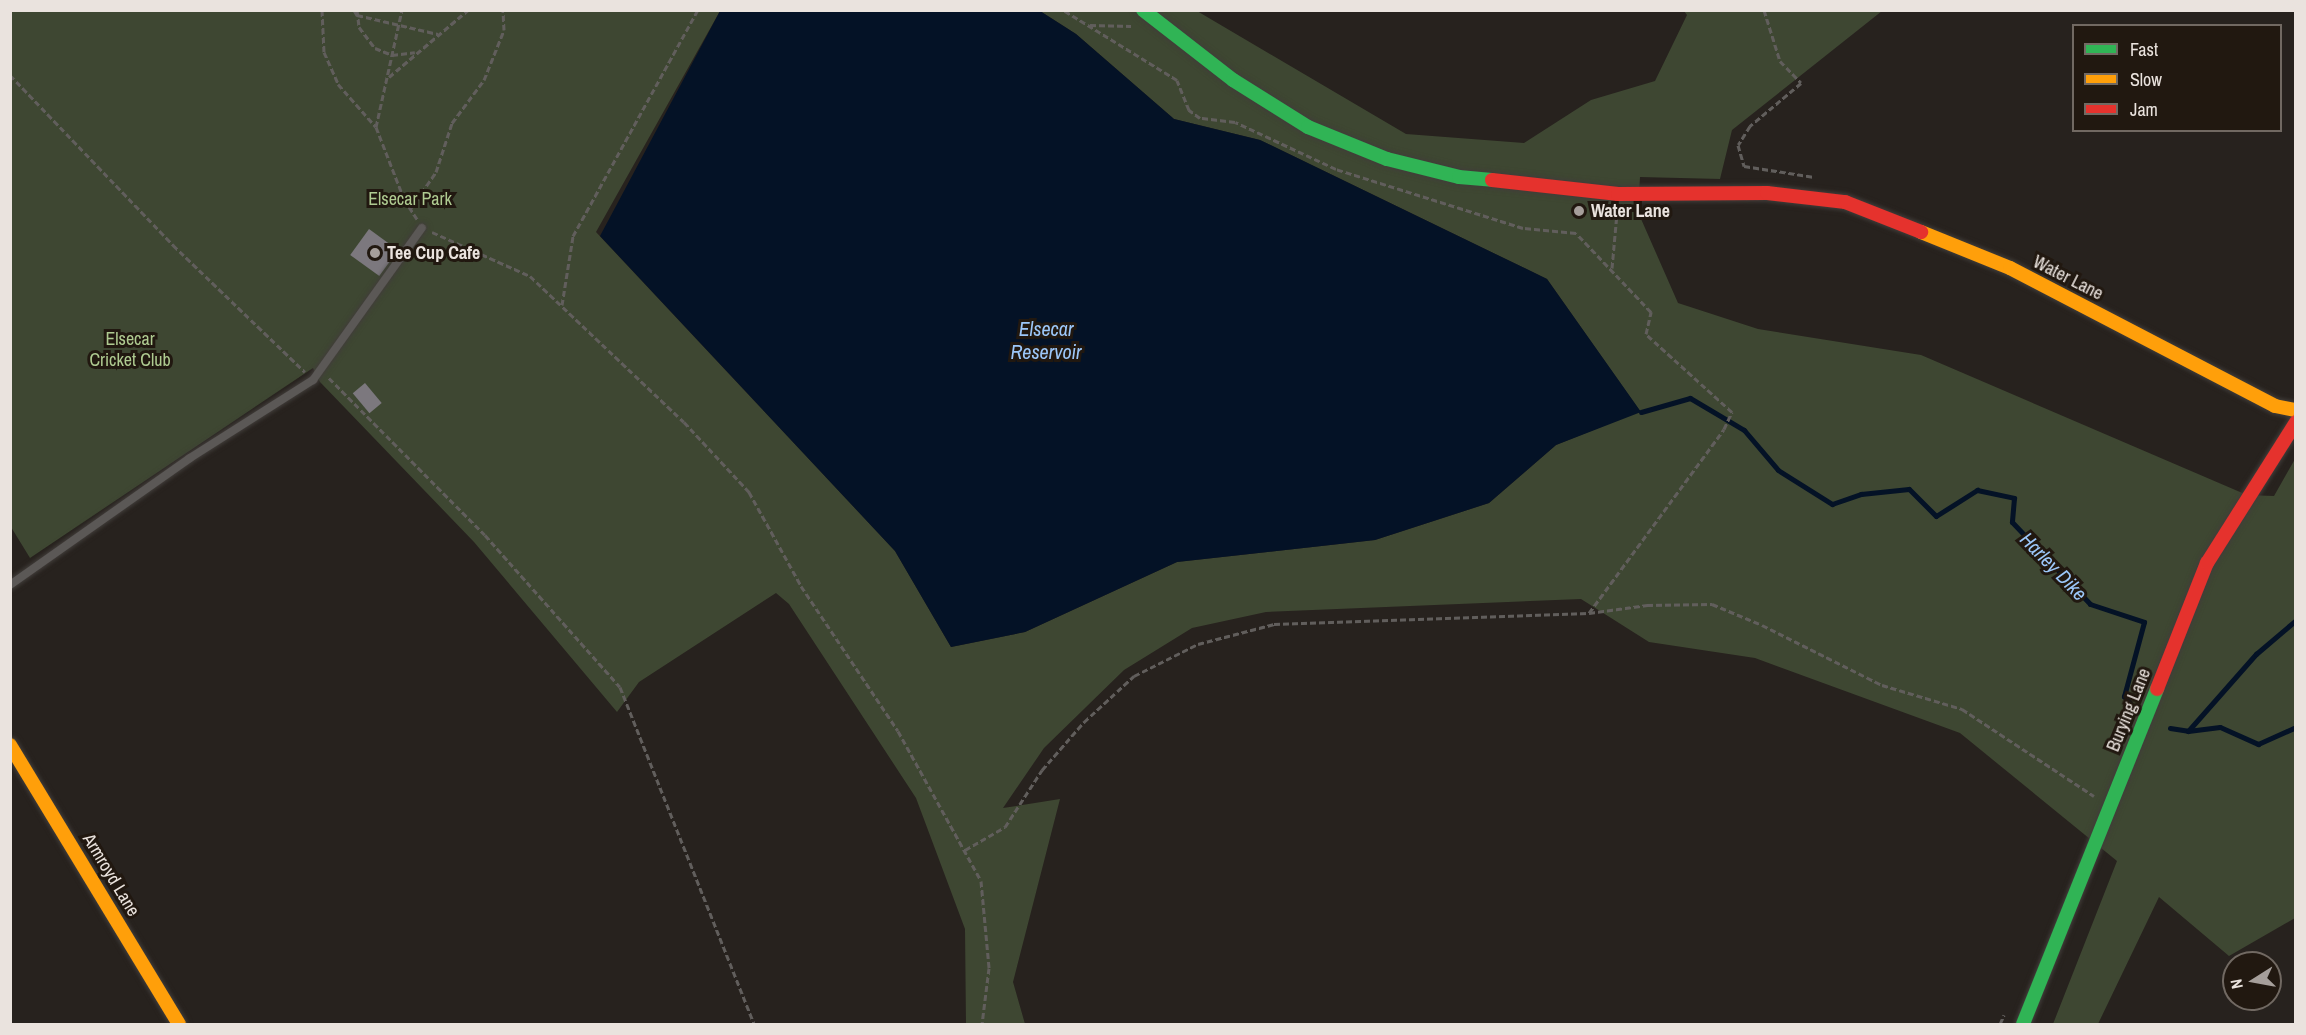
<!DOCTYPE html>
<html>
<head>
<meta charset="utf-8">
<style>
	body { margin:0 }
	#map { position:relative; width:2306px; height:1035px; overflow:hidden; background:#27221e; font-family:"Archivo Narrow",sans-serif }
	div>[style] { position:absolute }
	[style*='--x'] { left:calc(var(--x)*1px); top:calc(var(--y)*1px); width:calc(var(--w)*1px); rotate:calc(var(--a)*1deg) }
	.green>* { inset:0; background:#3e4732 }
	.water>* { inset:0; background:#041226 }
	.stream>* { height:5px; margin:-2.5px; padding:0 2.5px; transform-origin:2.5px; border-radius:2.5px; background:#041226 }
	.building>* { inset:0; background:#7c787e; transform-origin:0 0 }
	.path>* { height:3px; margin-top:-1.5px; transform-origin:0; background:repeating-linear-gradient(90deg,#615e5c 0 6px,transparent 0 9px) }
	.roads { filter:drop-shadow(0 0 2px #413d3a) drop-shadow(0 0 2px #413d3a) }
	.lane>* { height:8px; margin:-4px; padding:0 4px; transform-origin:4px; border-radius:4px; background:#5b5856 }
	.fast>* { height:14px; margin:-7px; padding:0 7px; transform-origin:7px; border-radius:7px; background:#30b455 }
	.slow>* { height:14px; margin:-7px; padding:0 7px; transform-origin:7px; border-radius:7px; background:#ff9f0a }
	.jam>* { height:14px; margin:-7px; padding:0 7px; transform-origin:7px; border-radius:7px; background:#e5322d }
	.dots>* { width:16px; height:16px; translate:-50% -50%; box-sizing:border-box; border:3px solid #211810; border-radius:50% }
	span { translate:-50% -50%; white-space:nowrap; text-align:center; line-height:1.15; -webkit-text-stroke:6px #211810; paint-order:stroke }
	.park-label { font-size:18px; color:#afcb91 }
	.poi-label { font-size:18px; color:#eae3de; font-weight:700 }
	.left { translate:0 -50%; text-align:left }
	.street-label { font-size:18px; color:#eae3de }
	.water-label { font-size:20px; color:#9cc7f9; font-style:italic }
	.frame { position:absolute; inset:0; border:12px solid #eae3de; pointer-events:none }
	.legend { position:absolute; left:2072px; top:24px; width:210px; height:108px; box-sizing:border-box; background:#211810; border:2px solid #716962; margin:0; padding:8px 10px; list-style:none; font-size:18px; color:#eae3de }
	.legend li { display:flex; align-items:center; gap:12px; height:30px }
	.legend b { width:30px; border:2px solid #716962 }
	.north { position:absolute; left:2222px; top:951px; width:60px; height:60px; box-sizing:border-box; background:#211810; border:2px solid #716962; border-radius:50%; rotate:259deg; font-size:16px; font-weight:700; line-height:24px; text-align:center; color:#eae3de }
	.north::after { content:''; display:block; margin:auto; width:21px; height:27px; background:#a69f9b; clip-path:polygon(50% 0,100% 100%,50% 72%,0 100%) }
</style>
</head>
<body>
<div id="map">
	<div class="green">
		<i style="clip-path:polygon(11px 11px,720px 11px,596px 232px,895px 551px,951px 647px,1025px 632px,1177px 562px,1375px 540px,1489px 503px,1556px 445px,1640px 411px,1547px 279px,1260px 140px,1174px 119px,1076px 34px,1040px 11px,1197px 11px,1406px 134px,1524px 143px,1591px 100px,1655px 81px,1687px 15px,1684px 11px,1882px 11px,1732px 130px,1720px 179px,1640px 177px,1638px 212px,1678px 303px,1758px 329px,1921px 355px,2247px 495px,2274px 496px,2295px 459px,2295px 918px,2229px 956px,2159px 897px,2098px 1024px,2053px 1024px,2117px 861px,1960px 733px,1755px 658px,1649px 642px,1581px 599px,1266px 612px,1192px 628px,1124px 670px,1044px 748px,1003px 808px,1060px 799px,1013px 982px,1025px 1024px,966px 1024px,965px 929px,916px 798px,789px 604px,776px 593px,639px 682px,617px 712px,474px 542px,320px 382px,313px 368px,30px 558px,11px 527px)"></i>
	</div>
	<div class="water">
		<i style="clip-path:polygon(720px 11px,1040px 11px,1076px 34px,1174px 119px,1260px 140px,1547px 279px,1641px 412px,1556px 445px,1489px 503px,1375px 540px,1177px 562px,1025px 632px,951px 647px,895px 551px,600px 236px)"></i>
	</div>
	<div class="stream">
		<i style="--x:1641;--y:412;--w:51;--a:-15.9"></i>
		<i style="--x:1690;--y:398;--w:63;--a:30.7"></i>
		<i style="--x:1744;--y:430;--w:52;--a:49.6"></i>
		<i style="--x:1778;--y:470;--w:64;--a:32.2"></i>
		<i style="--x:1832;--y:504;--w:31;--a:-19"></i>
		<i style="--x:1861;--y:494;--w:48;--a:-5.9"></i>
		<i style="--x:1909;--y:489;--w:38;--a:45"></i>
		<i style="--x:1936;--y:516;--w:49;--a:-32.4"></i>
		<i style="--x:1977;--y:490;--w:38;--a:12"></i>
		<i style="--x:2014;--y:498;--w:24;--a:95"></i>
		<i style="--x:2012;--y:522;--w:113;--a:46.4"></i>
		<i style="--x:2090;--y:604;--w:57;--a:18.4"></i>
		<i style="--x:2144;--y:622;--w:77;--a:105.1"></i>
		<i style="--x:2124;--y:696;--w:9;--a:49"></i>
		<i style="--x:2170;--y:728;--w:18;--a:9"></i>
		<i style="--x:2188;--y:731;--w:32;--a:-7"></i>
		<i style="--x:2220;--y:727;--w:42;--a:24.1"></i>
		<i style="--x:2258;--y:744;--w:42;--a:-24.1"></i>
		<i style="--x:2188;--y:731;--w:103;--a:-48.6"></i>
		<i style="--x:2256;--y:654;--w:52;--a:-40.4"></i>
	</div>
	<div class="building">
		<i style="left:369px;top:229px;width:36px;height:32px;rotate:36deg"></i>
		<i style="left:365px;top:383px;width:26px;height:16px;rotate:50deg"></i>
	</div>
	<div class="path">
		<i style="--x:322;--y:10;--w:42;--a:87.3"></i>
		<i style="--x:324;--y:52;--w:35;--a:66"></i>
		<i style="--x:338;--y:84;--w:57;--a:48.5"></i>
		<i style="--x:376;--y:127;--w:77;--a:68.7"></i>
		<i style="--x:404;--y:199;--w:24;--a:57"></i>
		<i style="--x:354;--y:10;--w:6;--a:59"></i>
		<i style="--x:357;--y:15;--w:83;--a:13.2"></i>
		<i style="--x:357;--y:10;--w:17;--a:83"></i>
		<i style="--x:359;--y:27;--w:26;--a:53"></i>
		<i style="--x:375;--y:48;--w:18;--a:22"></i>
		<i style="--x:392;--y:55;--w:23;--a:-7"></i>
		<i style="--x:1764;--y:10;--w:53;--a:72.6"></i>
		<i style="--x:1780;--y:61;--w:30;--a:46"></i>
		<i style="--x:1801;--y:83;--w:67;--a:139.9"></i>
		<i style="--x:1750;--y:126;--w:22;--a:122"></i>
		<i style="--x:1738;--y:145;--w:22;--a:74"></i>
		<i style="--x:1744;--y:166;--w:71;--a:8.9"></i>
		<i style="--x:1090;--y:25;--w:41;--a:1.4"></i>
		<i style="--x:10;--y:75;--w:236;--a:46.2"></i>
		<i style="--x:173;--y:245;--w:183;--a:43.9"></i>
		<i style="--x:389;--y:77;--w:104;--a:-40.3"></i>
		<i style="--x:376;--y:127;--w:120;--a:-77.5"></i>
		<i style="--x:411;--y:208;--w:44;--a:-55.2"></i>
		<i style="--x:436;--y:172;--w:52;--a:-71.9"></i>
		<i style="--x:452;--y:123;--w:54;--a:-53.3"></i>
		<i style="--x:484;--y:80;--w:54;--a:-68.2"></i>
		<i style="--x:504;--y:30;--w:20;--a:-93"></i>
		<i style="--x:432;--y:232;--w:107;--a:24.2"></i>
		<i style="--x:530;--y:276;--w:212;--a:43.5"></i>
		<i style="--x:684;--y:422;--w:96;--a:47.1"></i>
		<i style="--x:749;--y:492;--w:107;--a:61"></i>
		<i style="--x:801;--y:586;--w:174;--a:56.2"></i>
		<i style="--x:898;--y:731;--w:171;--a:61"></i>
		<i style="--x:981;--y:881;--w:87;--a:84.7"></i>
		<i style="--x:989;--y:968;--w:56;--a:97.1"></i>
		<i style="--x:1612;--y:268;--w:55;--a:-84.8"></i>
		<i style="--x:562;--y:305;--w:70;--a:-80.9"></i>
		<i style="--x:573;--y:236;--w:258;--a:-61.1"></i>
		<i style="--x:329;--y:378;--w:221;--a:45.2"></i>
		<i style="--x:485;--y:535;--w:203;--a:48.4"></i>
		<i style="--x:620;--y:687;--w:363;--a:68.3"></i>
		<i style="--x:1589;--y:613;--w:59;--a:-7.9"></i>
		<i style="--x:1647;--y:605;--w:65;--a:-0.9"></i>
		<i style="--x:1712;--y:604;--w:54;--a:22.8"></i>
		<i style="--x:1762;--y:625;--w:134;--a:26.6"></i>
		<i style="--x:1882;--y:685;--w:84;--a:16.7"></i>
		<i style="--x:1962;--y:709;--w:158;--a:33.4"></i>
		<i style="--x:965;--y:850;--w:46;--a:-29.9"></i>
		<i style="--x:1005;--y:827;--w:68;--a:-57"></i>
		<i style="--x:1042;--y:770;--w:64;--a:-48.8"></i>
		<i style="--x:1084;--y:722;--w:68;--a:-42.6"></i>
		<i style="--x:1134;--y:676;--w:72;--a:-26.6"></i>
		<i style="--x:1198;--y:644;--w:79;--a:-14.7"></i>
		<i style="--x:1274;--y:624;--w:315;--a:-2"></i>
		<i style="--x:1589;--y:613;--w:228;--a:-53.7"></i>
		<i style="--x:1724;--y:429;--w:19;--a:-65"></i>
		<i style="--x:1732;--y:412;--w:116;--a:-137.8"></i>
		<i style="--x:1646;--y:334;--w:23;--a:-77"></i>
		<i style="--x:1651;--y:312;--w:109;--a:-133.5"></i>
		<i style="--x:1576;--y:233;--w:53;--a:-174.6"></i>
		<i style="--x:1523;--y:228;--w:196;--a:-162.5"></i>
		<i style="--x:1336;--y:169;--w:111;--a:-155"></i>
		<i style="--x:1235;--y:122;--w:35;--a:-173"></i>
		<i style="--x:1200;--y:118;--w:14;--a:-144"></i>
		<i style="--x:1189;--y:110;--w:32;--a:-112"></i>
		<i style="--x:1177;--y:80;--w:134;--a:-148.4"></i>
		<i style="--x:2000;--y:1024;--w:10;--a:-66"></i>
	</div>
	<div class="roads">
		<div class="lane">
			<i style="--x:10;--y:585;--w:220;--a:-35.2"></i>
			<i style="--x:190;--y:458;--w:146;--a:-32.4"></i>
			<i style="--x:313;--y:380;--w:187;--a:-54.4"></i>
		</div>
		<div class="fast">
			<i style="--x:1143;--y:10;--w:114;--a:37.9"></i>
			<i style="--x:1233;--y:80;--w:89;--a:32.1"></i>
			<i style="--x:1308;--y:127;--w:85;--a:22.1"></i>
			<i style="--x:1387;--y:159;--w:74;--a:14"></i>
			<i style="--x:1459;--y:177;--w:33;--a:5"></i>
			<i style="--x:2023;--y:1024;--w:361;--a:-68.2"></i>
		</div>
		<div class="slow">
			<i style="--x:1921;--y:232;--w:96;--a:22"></i>
			<i style="--x:2010;--y:268;--w:299;--a:27.5"></i>
			<i style="--x:2275;--y:406;--w:21;--a:11"></i>
			<i style="--x:10;--y:745;--w:326;--a:58.8"></i>
		</div>
		<div class="jam">
			<i style="--x:1492;--y:180;--w:127;--a:6.3"></i>
			<i style="--x:1618;--y:194;--w:149;--a:-0.4"></i>
			<i style="--x:1767;--y:193;--w:79;--a:6.6"></i>
			<i style="--x:1845;--y:202;--w:82;--a:21.5"></i>
			<i style="--x:2157;--y:689;--w:136;--a:-68.4"></i>
			<i style="--x:2207;--y:563;--w:167;--a:-57.7"></i>
		</div>
	</div>
	<div class="dots">
		<i style="left:1579px;top:211px;background:#a69f9b"></i>
		<i style="left:375px;top:253px;background:#a69f9b"></i>
	</div>
	<div class="park-label">
		<span style="left:410px;top:199px">Elsecar Park</span>
		<span style="left:130px;top:350px">Elsecar<br>Cricket Club</span>
	</div>
	<div class="poi-label">
		<span class="left" style="left:1591px;top:211px">Water Lane</span>
		<span class="left" style="left:387px;top:253px">Tee Cup Cafe</span>
	</div>
	<div class="street-label">
		<span style="left:2068px;top:278px;rotate:27deg">Water Lane</span>
		<span style="left:2129px;top:710px;rotate:-68deg">Burying Lane</span>
		<span style="left:111px;top:875px;rotate:59deg">Armroyd Lane</span>
	</div>
	<div class="water-label">
		<span style="left:1046px;top:340px">Elsecar<br>Reservoir</span>
		<span style="left:2054px;top:566px;rotate:46deg">Harley Dike</span>
	</div>
	<div class="frame"></div>
	<ul class="legend">
	<li><b style="height:8px;background:#30b455"></b>Fast</li>
	<li><b style="height:8px;background:#ff9f0a"></b>Slow</li>
	<li><b style="height:8px;background:#e5322d"></b>Jam</li>
	</ul>
	<div class="north">N</div>
</div>
</body>
</html>
